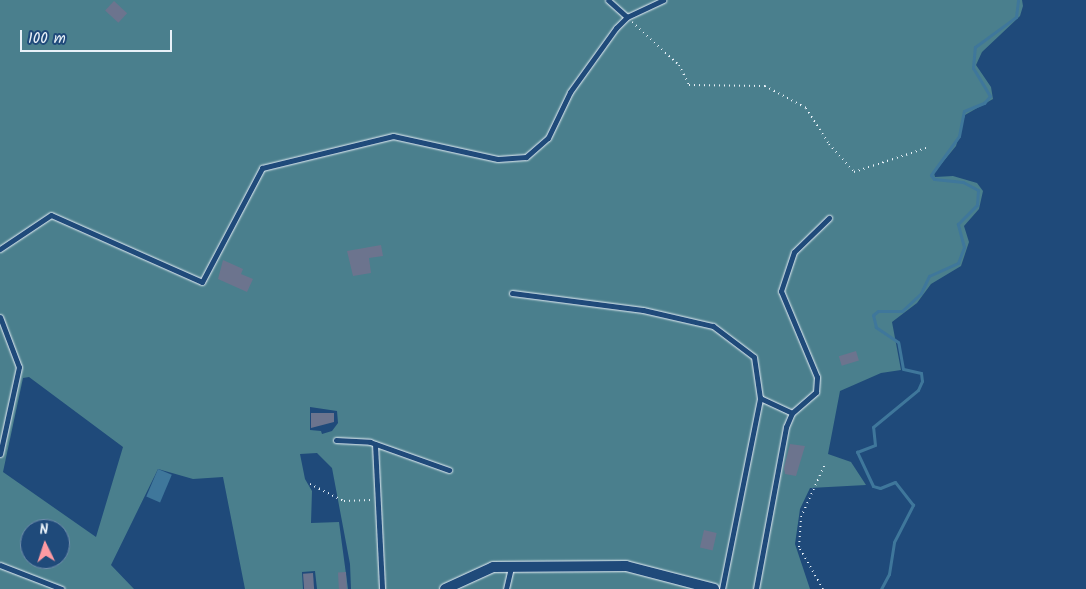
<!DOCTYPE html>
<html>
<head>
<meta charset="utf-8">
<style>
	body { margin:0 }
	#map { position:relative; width:1086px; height:589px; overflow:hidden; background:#1f4a7a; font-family:Kalam,sans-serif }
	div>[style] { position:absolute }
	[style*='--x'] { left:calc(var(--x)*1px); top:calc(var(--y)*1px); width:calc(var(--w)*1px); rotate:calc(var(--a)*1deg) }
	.green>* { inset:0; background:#4a7f8d }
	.water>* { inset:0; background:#3f779b; transform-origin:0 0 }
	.stream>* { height:3px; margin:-1.5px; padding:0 1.5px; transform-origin:1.5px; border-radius:1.5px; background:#3f779b }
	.building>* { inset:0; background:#6c748e; transform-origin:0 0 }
	.path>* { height:2px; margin-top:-1px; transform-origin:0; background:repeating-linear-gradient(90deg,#e8f1f8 0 1px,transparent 0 5px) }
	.roads { filter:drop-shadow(0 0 1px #e8f1f8) drop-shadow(0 0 1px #e8f1f8) }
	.lane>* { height:5px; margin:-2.5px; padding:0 2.5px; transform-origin:2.5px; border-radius:2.5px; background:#1f4a7a }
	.street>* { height:10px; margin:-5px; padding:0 5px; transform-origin:5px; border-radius:5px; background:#1f4a7a }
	span { translate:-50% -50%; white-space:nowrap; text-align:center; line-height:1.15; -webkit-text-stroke:5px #1f4a7a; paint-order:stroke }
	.north { position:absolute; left:20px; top:519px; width:50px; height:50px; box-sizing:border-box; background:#1f4a7a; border:1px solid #6f8dac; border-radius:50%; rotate:356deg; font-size:14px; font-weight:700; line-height:20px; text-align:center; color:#e8f1f8 }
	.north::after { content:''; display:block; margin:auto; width:18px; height:22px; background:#ff9aa2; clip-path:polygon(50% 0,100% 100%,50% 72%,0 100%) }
	.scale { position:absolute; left:20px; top:30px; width:152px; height:22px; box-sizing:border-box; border:2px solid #e8f1f8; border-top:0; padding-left:6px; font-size:15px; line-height:18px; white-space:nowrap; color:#e8f1f8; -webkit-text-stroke:4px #1f4a7a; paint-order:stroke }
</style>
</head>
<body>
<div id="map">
	<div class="green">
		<i style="clip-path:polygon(evenodd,0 0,1022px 0,1023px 6px,1020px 16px,982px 52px,976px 65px,991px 87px,993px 99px,965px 115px,956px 146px,934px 173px,935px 177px,953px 176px,977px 183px,983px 191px,979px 209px,964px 226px,969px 242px,961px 266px,931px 284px,917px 303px,892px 322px,901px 370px,881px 373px,840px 391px,828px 454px,851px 462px,866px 485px,810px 488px,800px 509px,795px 544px,810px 589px,351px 589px,350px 564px,332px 468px,317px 453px,300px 454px,305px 479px,312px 491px,311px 523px,339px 522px,348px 589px,317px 589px,315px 571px,302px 572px,303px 589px,245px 589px,223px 477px,193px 479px,158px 469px,111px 565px,134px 589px,0 589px,0 0,29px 377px,123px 447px,96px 537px,3px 472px,23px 378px,29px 377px,0 0,310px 407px,337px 411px,338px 423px,332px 431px,322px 434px,321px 431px,310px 430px,310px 407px,0 0,30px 529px,60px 529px,60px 559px,30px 559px,30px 529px)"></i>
	</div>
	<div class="water">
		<i style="left:158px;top:469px;width:15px;height:30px;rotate:23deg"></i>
	</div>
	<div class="stream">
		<i style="--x:881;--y:589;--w:17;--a:-62"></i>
		<i style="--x:889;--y:574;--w:32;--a:-81"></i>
		<i style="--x:894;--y:542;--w:42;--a:-62.8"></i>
		<i style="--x:913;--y:505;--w:29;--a:-128"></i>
		<i style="--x:895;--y:482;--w:16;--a:158"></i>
		<i style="--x:880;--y:488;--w:7;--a:-164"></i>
		<i style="--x:873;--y:486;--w:38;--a:-115"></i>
		<i style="--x:857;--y:452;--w:19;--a:-21"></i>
		<i style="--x:875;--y:445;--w:18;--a:-96"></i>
		<i style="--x:873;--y:427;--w:58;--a:-39.4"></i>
		<i style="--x:918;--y:390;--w:10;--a:-66"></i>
		<i style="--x:922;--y:381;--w:8;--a:-97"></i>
		<i style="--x:921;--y:373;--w:18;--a:-167"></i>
		<i style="--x:903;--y:369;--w:27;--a:-100"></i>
		<i style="--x:898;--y:342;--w:27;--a:-146"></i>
		<i style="--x:876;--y:327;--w:12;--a:-104"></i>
		<i style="--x:873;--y:315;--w:6;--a:-39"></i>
		<i style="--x:878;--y:311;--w:24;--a:0"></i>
		<i style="--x:902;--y:311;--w:26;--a:-43"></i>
		<i style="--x:921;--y:293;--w:19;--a:-65"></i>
		<i style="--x:929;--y:276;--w:32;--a:-24"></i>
		<i style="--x:958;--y:263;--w:17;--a:-69"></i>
		<i style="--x:964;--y:247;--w:24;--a:-105"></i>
		<i style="--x:958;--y:224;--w:27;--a:-45"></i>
		<i style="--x:977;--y:205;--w:15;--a:-86"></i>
		<i style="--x:978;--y:190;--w:17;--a:-152"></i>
		<i style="--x:963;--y:182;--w:29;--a:-174"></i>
		<i style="--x:934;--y:179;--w:5;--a:-127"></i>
		<i style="--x:931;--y:175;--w:48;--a:-54.3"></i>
		<i style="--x:959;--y:136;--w:25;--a:-79"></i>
		<i style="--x:964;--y:111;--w:22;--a:-22"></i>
		<i style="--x:984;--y:103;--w:9;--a:-49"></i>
		<i style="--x:990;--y:96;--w:33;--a:-121"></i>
		<i style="--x:973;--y:68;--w:21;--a:-85"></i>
		<i style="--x:975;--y:47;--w:51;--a:-36.2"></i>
		<i style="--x:1016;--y:17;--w:17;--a:-83"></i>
	</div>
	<div class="building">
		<i style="left:114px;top:1px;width:18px;height:13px;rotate:43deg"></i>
		<i style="clip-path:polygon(381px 245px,383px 256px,369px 258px,371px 273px,353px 276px,347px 251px)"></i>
		<i style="clip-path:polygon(223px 260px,243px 269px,241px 274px,253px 279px,247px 292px,218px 279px)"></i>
		<i style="left:856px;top:351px;width:10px;height:18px;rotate:73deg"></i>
		<i style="clip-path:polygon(311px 413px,334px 413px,334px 422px,311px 428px)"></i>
		<i style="clip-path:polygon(790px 444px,805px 446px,796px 476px,785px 474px,784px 468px)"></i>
		<i style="left:704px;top:530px;width:13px;height:18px;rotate:13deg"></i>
		<i style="left:346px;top:572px;width:17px;height:8px;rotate:87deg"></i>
		<i style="left:313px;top:573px;width:16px;height:10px;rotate:86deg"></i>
	</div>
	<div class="path">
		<i style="--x:632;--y:22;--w:64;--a:42.5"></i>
		<i style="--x:679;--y:65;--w:22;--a:63"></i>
		<i style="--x:689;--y:85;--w:76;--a:0.8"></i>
		<i style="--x:765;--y:86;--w:47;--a:28.2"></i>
		<i style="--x:806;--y:108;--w:43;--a:57.4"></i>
		<i style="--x:829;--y:144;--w:38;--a:48"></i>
		<i style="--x:854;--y:172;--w:76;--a:-18.4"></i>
		<i style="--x:310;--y:484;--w:38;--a:27"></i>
		<i style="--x:344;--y:501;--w:27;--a:-2"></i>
		<i style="--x:823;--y:589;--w:48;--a:-119.7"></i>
		<i style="--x:799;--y:547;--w:30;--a:-86"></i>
		<i style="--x:801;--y:517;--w:58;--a:-65.6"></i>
	</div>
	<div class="roads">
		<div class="lane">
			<i style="--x:608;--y:0;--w:25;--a:42"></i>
			<i style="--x:0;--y:249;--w:61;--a:-33.7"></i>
			<i style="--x:51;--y:215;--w:165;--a:23.9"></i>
			<i style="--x:202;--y:282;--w:129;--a:-62.2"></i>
			<i style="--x:262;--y:168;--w:135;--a:-13.7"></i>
			<i style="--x:393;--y:136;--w:107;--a:12.4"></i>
			<i style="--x:498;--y:159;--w:28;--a:-4"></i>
			<i style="--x:526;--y:157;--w:29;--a:-41"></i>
			<i style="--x:548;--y:138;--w:51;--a:-64.4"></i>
			<i style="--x:570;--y:92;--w:79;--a:-54.3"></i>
			<i style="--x:616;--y:28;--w:16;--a:-45"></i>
			<i style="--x:627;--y:17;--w:40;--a:-25"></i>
			<i style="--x:512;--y:293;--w:132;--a:7.4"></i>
			<i style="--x:643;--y:310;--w:72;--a:12.9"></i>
			<i style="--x:713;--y:326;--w:51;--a:37.1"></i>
			<i style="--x:754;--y:357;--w:41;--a:81.7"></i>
			<i style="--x:760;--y:398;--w:35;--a:25"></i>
			<i style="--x:0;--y:317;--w:53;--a:69.2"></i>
			<i style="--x:19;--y:367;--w:89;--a:102.3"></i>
			<i style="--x:336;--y:440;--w:34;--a:3"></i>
			<i style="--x:370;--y:442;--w:84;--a:19.5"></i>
			<i style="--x:375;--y:444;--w:145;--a:87.2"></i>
			<i style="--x:0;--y:565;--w:66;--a:21.2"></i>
			<i style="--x:506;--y:589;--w:23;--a:-77"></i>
			<i style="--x:722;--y:589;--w:195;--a:-78.7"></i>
			<i style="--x:756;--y:589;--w:165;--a:-79.5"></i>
			<i style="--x:786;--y:427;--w:15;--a:-67"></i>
			<i style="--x:792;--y:413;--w:32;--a:-41"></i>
			<i style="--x:816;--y:392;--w:15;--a:-86"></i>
			<i style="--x:817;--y:377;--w:93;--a:-112.7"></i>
			<i style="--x:781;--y:291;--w:41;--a:-71.6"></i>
			<i style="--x:794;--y:252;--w:49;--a:-44.2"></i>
		</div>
		<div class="street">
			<i style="--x:445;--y:589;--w:53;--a:-24.6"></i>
			<i style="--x:493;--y:567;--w:133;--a:-0.4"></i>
			<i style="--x:626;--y:566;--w:91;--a:14.6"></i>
		</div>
	</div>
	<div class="north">N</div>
	<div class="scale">100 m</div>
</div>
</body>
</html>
